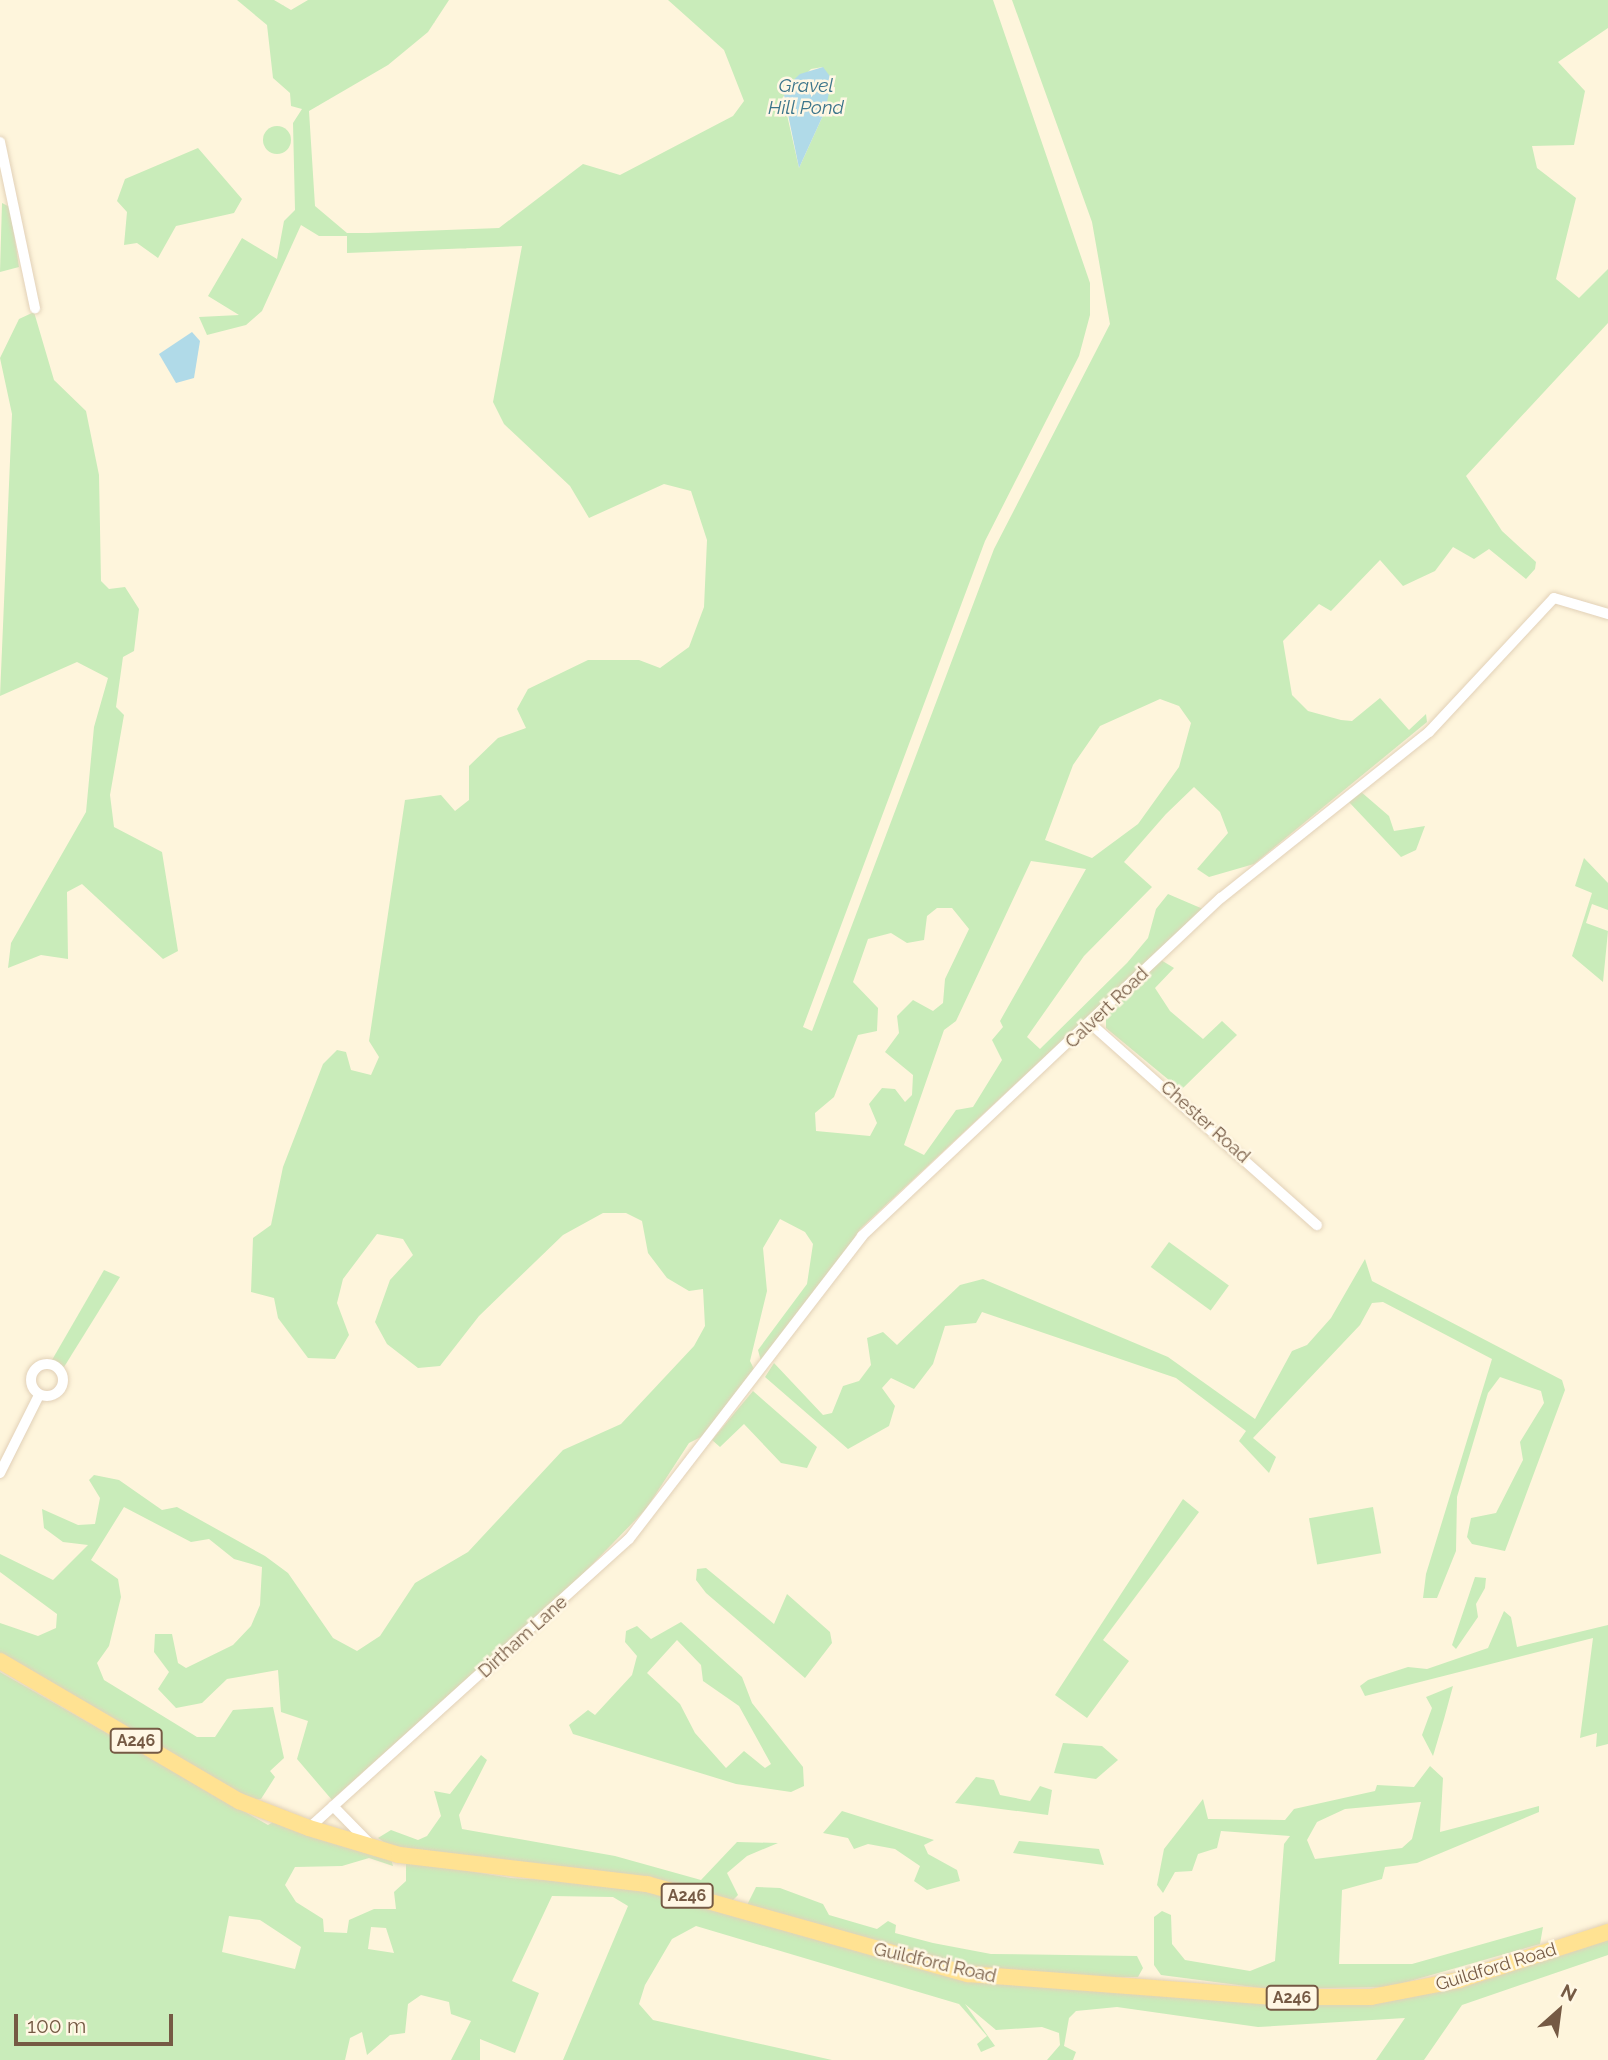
<!DOCTYPE html>
<html>
<head>
<meta charset="utf-8">
<style>
	body { margin:0 }
	#map { position:relative; width:1608px; height:2060px; overflow:hidden; background:#fef5dc; font-family:Raleway,sans-serif }
	div>[style] { position:absolute }
	[style*='--x'] { left:calc(var(--x)*1px); top:calc(var(--y)*1px); width:calc(var(--w)*1px); rotate:calc(var(--a)*1deg) }
	.green>* { inset:0; background:#c9ecba; transform-origin:0 0 }
	.round { border-radius:50% }
	.water>* { inset:0; background:#b0dae8 }
	.roads { filter:drop-shadow(0 0 2px #e2d1b8) drop-shadow(0 0 2px #e2d1b8) }
	.street>* { height:10px; margin:-5px; padding:0 5px; transform-origin:5px; border-radius:5px; background:#fff }
	.street>.ring { margin:-5px; padding:0; box-sizing:content-box; background:none; border:10px solid #fff; border-radius:50% }
	.primary>* { height:16px; margin:-8px; padding:0 8px; transform-origin:8px; border-radius:8px; background:#ffe292 }
	span { translate:-50% -50%; white-space:nowrap; text-align:center; line-height:1.15; -webkit-text-stroke:5px #fff7e4; paint-order:stroke }
	.shield-label span { padding:2px 5px; background:#fff7e4; border:2px solid; border-radius:5px; -webkit-text-stroke-width:0 }
	.shield-label { font-size:16px; color:#755a44; font-weight:700 }
	.street-label { font-size:18px; color:#755a44 }
	.water-label { font-size:19px; color:#3c758b; font-style:italic }
	.north { position:absolute; left:1524px; top:1976px; width:70px; height:70px; -webkit-text-stroke:5px #fff7e4; paint-order:stroke; rotate:28deg; font-size:19px; font-weight:700; line-height:28px; text-align:center; color:#755a44 }
	.north::after { content:''; display:block; margin:auto; width:24px; height:32px; background:#755a44; clip-path:polygon(50% 0,100% 100%,50% 72%,0 100%) }
	.scale { position:absolute; left:14px; top:2014px; width:159px; height:32px; box-sizing:border-box; border:4px solid #755a44; border-top:0; padding-left:9px; font-size:21px; line-height:24px; white-space:nowrap; color:#755a44; -webkit-text-stroke:5px #fff7e4; paint-order:stroke }
</style>
</head>
<body>
<div id="map">
	<div class="green">
		<i style="clip-path:polygon(evenodd,237px 0,274px 0,291px 10px,308px 0,449px 0,428px 32px,388px 65px,309px 111px,315px 206px,347px 233px,368px 233px,499px 228px,583px 164px,620px 175px,733px 116px,744px 101px,724px 50px,668px 0,993px 0,1090px 283px,1090px 315px,1079px 356px,985px 541px,803px 1027px,812px 1031px,994px 549px,1110px 324px,1092px 222px,1012px 0,1608px 0,1608px 28px,1558px 62px,1585px 91px,1574px 145px,1532px 146px,1537px 168px,1576px 198px,1556px 279px,1579px 298px,1608px 269px,1608px 323px,1466px 476px,1502px 531px,1536px 562px,1535px 569px,1526px 579px,1489px 549px,1474px 559px,1453px 547px,1435px 571px,1403px 586px,1380px 560px,1331px 611px,1319px 604px,1283px 641px,1292px 695px,1308px 711px,1341px 720px,1352px 721px,1380px 698px,1409px 730px,1426px 714px,1427px 722px,1254px 864px,1209px 877px,1197px 869px,1228px 833px,1220px 812px,1194px 787px,1166px 814px,1124px 862px,1152px 887px,1084px 956px,1027px 1037px,1040px 1049px,1127px 963px,1148px 938px,1156px 909px,1168px 894px,1203px 909px,860px 1229px,828px 1281px,761px 1361px,758px 1350px,807px 1284px,813px 1244px,805px 1232px,780px 1219px,763px 1248px,767px 1291px,750px 1361px,755px 1371px,707px 1434px,689px 1443px,646px 1509px,581px 1576px,332px 1800px,297px 1759px,308px 1721px,281px 1712px,278px 1670px,227px 1679px,202px 1703px,176px 1708px,158px 1689px,169px 1672px,154px 1652px,155px 1634px,172px 1634px,178px 1663px,186px 1668px,233px 1645px,251px 1626px,260px 1605px,262px 1567px,234px 1559px,209px 1539px,191px 1542px,124px 1507px,91px 1560px,118px 1579px,121px 1597px,109px 1646px,97px 1663px,104px 1680px,197px 1737px,215px 1737px,233px 1710px,273px 1707px,284px 1758px,270px 1771px,275px 1777px,261px 1799px,249px 1800px,0 1657px,0 1623px,38px 1636px,56px 1628px,57px 1614px,0 1572px,0 1554px,53px 1580px,88px 1545px,63px 1542px,44px 1528px,42px 1509px,78px 1525px,95px 1524px,100px 1498px,89px 1480px,94px 1475px,119px 1480px,162px 1510px,177px 1507px,265px 1556px,288px 1573px,333px 1638px,357px 1651px,380px 1636px,415px 1583px,468px 1552px,563px 1450px,621px 1424px,694px 1346px,705px 1326px,703px 1289px,689px 1291px,667px 1278px,648px 1253px,642px 1221px,626px 1213px,603px 1213px,563px 1235px,479px 1316px,440px 1366px,418px 1368px,387px 1344px,375px 1322px,390px 1280px,413px 1255px,403px 1239px,377px 1234px,343px 1279px,337px 1303px,349px 1335px,335px 1359px,308px 1358px,278px 1318px,274px 1298px,251px 1292px,253px 1238px,271px 1225px,283px 1167px,323px 1064px,337px 1050px,346px 1052px,351px 1070px,371px 1075px,379px 1057px,369px 1041px,405px 800px,441px 795px,455px 811px,469px 800px,469px 766px,498px 738px,526px 728px,517px 709px,528px 689px,588px 660px,639px 660px,660px 668px,689px 647px,704px 607px,707px 540px,691px 491px,664px 484px,589px 518px,570px 486px,504px 424px,493px 402px,522px 246px,347px 253px,347px 236px,319px 236px,301px 225px,262px 311px,246px 325px,207px 335px,199px 317px,239px 315px,208px 296px,242px 238px,277px 259px,284px 221px,295px 210px,293px 123px,302px 109px,291px 106px,290px 93px,273px 78px,267px 25px,237px 0,823px 67px,825px 111px,799px 168px,783px 97px,811px 69px,823px 67px,237px 0,1160px 699px,1179px 706px,1191px 723px,1179px 767px,1138px 824px,1092px 858px,1045px 840px,1073px 765px,1100px 726px,1160px 699px,237px 0,1031px 861px,1086px 869px,1000px 1021px,1003px 1027px,992px 1040px,1002px 1060px,973px 1107px,956px 1110px,924px 1155px,904px 1145px,944px 1030px,956px 1021px,1031px 861px,237px 0,937px 908px,952px 908px,969px 929px,945px 979px,943px 1003px,933px 1011px,913px 1000px,897px 1016px,899px 1033px,885px 1052px,913px 1075px,912px 1095px,905px 1102px,895px 1089px,882px 1088px,869px 1104px,877px 1123px,870px 1136px,816px 1131px,815px 1113px,834px 1097px,858px 1035px,877px 1031px,878px 1008px,853px 982px,868px 939px,891px 933px,907px 943px,924px 940px,927px 916px,937px 908px)"></i>
		<i class="round" style="left:263px;top:126px;width:28px;height:28px"></i>
		<i style="clip-path:polygon(198px 148px,242px 199px,234px 213px,176px 226px,158px 258px,137px 243px,124px 245px,127px 212px,117px 201px,125px 179px)"></i>
		<i style="clip-path:polygon(2px 203px,10px 207px,19px 267px,0 272px)"></i>
		<i style="clip-path:polygon(34px 312px,54px 380px,86px 411px,99px 475px,101px 581px,109px 589px,125px 587px,139px 609px,134px 651px,123px 657px,116px 707px,124px 715px,110px 795px,114px 827px,162px 852px,178px 951px,163px 959px,82px 884px,67px 892px,68px 959px,41px 955px,8px 968px,11px 943px,86px 812px,94px 727px,108px 678px,77px 662px,0 696px,12px 414px,0 358px,19px 319px)"></i>
		<i style="clip-path:polygon(1360px 791px,1389px 816px,1394px 831px,1425px 826px,1416px 850px,1401px 857px,1348px 801px)"></i>
		<i style="clip-path:polygon(1584px 858px,1608px 883px,1608px 910px,1592px 904px,1586px 923px,1608px 931px,1603px 982px,1572px 956px,1592px 893px,1575px 886px)"></i>
		<i style="clip-path:polygon(1161px 960px,1174px 968px,1155px 988px,1170px 1011px,1203px 1039px,1222px 1021px,1237px 1035px,1181px 1090px,1106px 1028px,1106px 1016px)"></i>
		<i style="left:1169px;top:1242px;width:74px;height:31px;rotate:36deg"></i>
		<i style="clip-path:polygon(1365px 1259px,1372px 1281px,1562px 1380px,1565px 1390px,1505px 1551px,1472px 1544px,1467px 1537px,1471px 1518px,1496px 1513px,1523px 1460px,1520px 1442px,1544px 1403px,1541px 1391px,1500px 1377px,1488px 1393px,1457px 1497px,1456px 1551px,1437px 1598px,1423px 1598px,1426px 1574px,1492px 1359px,1383px 1302px,1372px 1303px,1360px 1325px,1253px 1438px,1276px 1457px,1269px 1473px,1239px 1441px,1246px 1431px,1176px 1378px,982px 1312px,976px 1323px,945px 1326px,933px 1364px,914px 1389px,891px 1378px,882px 1388px,895px 1406px,889px 1426px,848px 1449px,765px 1377px,774px 1363px,823px 1415px,832px 1413px,843px 1386px,859px 1381px,871px 1365px,867px 1338px,883px 1332px,897px 1345px,960px 1285px,983px 1279px,1168px 1357px,1255px 1419px,1292px 1351px,1307px 1345px,1331px 1318px)"></i>
		<i style="clip-path:polygon(104px 1270px,120px 1277px,64px 1367px,52px 1360px)"></i>
		<i style="clip-path:polygon(753px 1391px,817px 1447px,807px 1468px,781px 1463px,744px 1424px,720px 1447px,712px 1440px)"></i>
		<i style="clip-path:polygon(1183px 1499px,1199px 1512px,1103px 1640px,1129px 1661px,1087px 1718px,1055px 1695px)"></i>
		<i style="left:1373px;top:1507px;width:47px;height:65px;rotate:80deg"></i>
		<i style="clip-path:polygon(706px 1568px,774px 1624px,787px 1594px,830px 1632px,832px 1643px,805px 1678px,706px 1593px,696px 1580px,697px 1569px)"></i>
		<i style="clip-path:polygon(1475px 1577px,1486px 1578px,1485px 1588px,1476px 1604px,1478px 1617px,1456px 1649px,1452px 1645px)"></i>
		<i style="clip-path:polygon(1504px 1611px,1511px 1617px,1517px 1647px,1608px 1625px,1608px 1744px,1596px 1747px,1597px 1733px,1580px 1738px,1593px 1638px,1365px 1696px,1360px 1686px,1368px 1680px,1408px 1667px,1427px 1669px,1488px 1648px)"></i>
		<i style="clip-path:polygon(evenodd,681px 1622px,742px 1677px,752px 1703px,803px 1767px,804px 1786px,791px 1792px,736px 1784px,573px 1734px,569px 1725px,588px 1710px,595px 1715px,632px 1675px,637px 1656px,625px 1642px,626px 1631px,637px 1626px,651px 1639px,681px 1622px,677px 1640px,701px 1665px,703px 1681px,739px 1706px,771px 1764px,765px 1768px,744px 1751px,726px 1768px,695px 1733px,680px 1704px,647px 1673px,677px 1640px)"></i>
		<i style="clip-path:polygon(evenodd,0 1672px,268px 1825px,275px 1821px,391px 1859px,393px 1866px,369px 1858px,342px 1866px,295px 1867px,285px 1885px,296px 1902px,323px 1919px,324px 1932px,347px 1933px,349px 1920px,374px 1909px,396px 1909px,394px 1892px,406px 1881px,406px 1861px,511px 1878px,634px 1885px,915px 1966px,1370px 2002px,1608px 1937px,1608px 1955px,1462px 2005px,1424px 2060px,1376px 2060px,1405px 2018px,1258px 2027px,1117px 2007px,1076px 2011px,1069px 2018px,1064px 2046px,1076px 2052px,1073px 2060px,1047px 2060px,1060px 2045px,1059px 2033px,1042px 2027px,996px 2030px,965px 2004px,995px 2046px,981px 2052px,977px 2044px,987px 2036px,959px 2004px,696px 1926px,672px 1939px,645px 1985px,639px 2004px,653px 2020px,832px 2060px,563px 2060px,628px 1906px,613px 1897px,552px 1896px,512px 1981px,539px 1993px,515px 2053px,480px 2039px,480px 2060px,451px 2060px,471px 2021px,451px 2014px,449px 2002px,421px 1995px,408px 2004px,405px 2033px,390px 2035px,367px 2055px,362px 2032px,350px 2038px,345px 2060px,0 2060px,0 1672px,229px 1916px,260px 1920px,301px 1947px,295px 1969px,222px 1952px,229px 1916px,0 1672px,371px 1927px,386px 1928px,394px 1953px,368px 1949px,371px 1927px)"></i>
		<i style="clip-path:polygon(1453px 1686px,1444px 1719px,1433px 1756px,1422px 1735px,1432px 1708px,1426px 1697px)"></i>
		<i style="clip-path:polygon(1063px 1743px,1102px 1746px,1118px 1760px,1096px 1779px,1054px 1773px)"></i>
		<i style="clip-path:polygon(481px 1755px,487px 1760px,459px 1815px,462px 1829px,615px 1856px,701px 1880px,737px 1842px,778px 1843px,747px 1856px,727px 1873px,738px 1895px,731px 1902px,390px 1846px,378px 1838px,391px 1830px,418px 1840px,427px 1836px,441px 1816px,434px 1791px,450px 1794px)"></i>
		<i style="clip-path:polygon(evenodd,1430px 1766px,1443px 1778px,1440px 1832px,1539px 1806px,1539px 1812px,1417px 1863px,1385px 1867px,1382px 1879px,1342px 1890px,1339px 1964px,1412px 1964px,1543px 1927px,1540px 1944px,1389px 1987px,1269px 1989px,1161px 1975px,1154px 1965px,1154px 1917px,1162px 1911px,1171px 1915px,1172px 1944px,1185px 1960px,1250px 1971px,1275px 1961px,1284px 1844px,1290px 1836px,1221px 1831px,1217px 1848px,1198px 1854px,1192px 1871px,1175px 1872px,1163px 1893px,1157px 1885px,1164px 1849px,1203px 1799px,1208px 1819px,1285px 1820px,1294px 1809px,1375px 1791px,1377px 1785px,1414px 1787px,1430px 1766px,1421px 1802px,1412px 1839px,1402px 1848px,1315px 1859px,1307px 1840px,1317px 1822px,1345px 1809px,1421px 1802px)"></i>
		<i style="clip-path:polygon(976px 1777px,994px 1780px,1000px 1795px,1030px 1801px,1040px 1786px,1052px 1790px,1048px 1815px,955px 1803px)"></i>
		<i style="clip-path:polygon(842px 1811px,934px 1840px,924px 1845px,928px 1854px,957px 1870px,960px 1881px,927px 1890px,914px 1881px,920px 1866px,895px 1849px,868px 1844px,854px 1849px,848px 1838px,823px 1833px)"></i>
		<i style="clip-path:polygon(1019px 1841px,1099px 1849px,1104px 1865px,1013px 1853px)"></i>
		<i style="clip-path:polygon(756px 1887px,780px 1888px,823px 1904px,829px 1915px,877px 1929px,888px 1921px,896px 1925px,895px 1933px,933px 1943px,991px 1954px,1137px 1956px,1143px 1968px,1138px 1977px,1008px 1977px,747px 1905px)"></i>
	</div>
	<div class="water">
		<i style="clip-path:polygon(823px 67px,832px 79px,825px 111px,799px 168px,783px 90px,800px 74px)"></i>
		<i style="clip-path:polygon(192px 332px,200px 341px,194px 378px,176px 383px,159px 354px)"></i>
	</div>
	<div class="roads">
		<div class="street">
			<i style="--x:0;--y:142;--w:170;--a:78.1"></i>
			<i style="--x:1090;--y:1023;--w:304;--a:41.7"></i>
			<i class="ring" style="left:31px;top:1364px;width:22px;height:22px"></i>
			<i style="--x:0;--y:1473;--w:87;--a:-63.4"></i>
			<i style="--x:333;--y:1806;--w:57;--a:45.7"></i>
			<i style="--x:309;--y:1828;--w:431;--a:-42.1"></i>
			<i style="--x:629;--y:1539;--w:382;--a:-52.4"></i>
			<i style="--x:862;--y:1236;--w:493;--a:-43.3"></i>
			<i style="--x:1221;--y:898;--w:266;--a:-38.6"></i>
			<i style="--x:1429;--y:732;--w:183;--a:-47"></i>
			<i style="--x:1554;--y:598;--w:56;--a:16.5"></i>
		</div>
		<div class="primary">
			<i style="--x:0;--y:1661;--w:277;--a:30.4"></i>
			<i style="--x:239;--y:1801;--w:75;--a:21.1"></i>
			<i style="--x:309;--y:1828;--w:94;--a:16.7"></i>
			<i style="--x:399;--y:1855;--w:250;--a:6.7"></i>
			<i style="--x:647;--y:1884;--w:333;--a:15.7"></i>
			<i style="--x:968;--y:1974;--w:310;--a:4.3"></i>
			<i style="--x:1277;--y:1997;--w:94;--a:0"></i>
			<i style="--x:1371;--y:1997;--w:90;--a:-10.9"></i>
			<i style="--x:1459;--y:1980;--w:157;--a:-17.9"></i>
		</div>
	</div>
	<div class="shield-label">
		<span style="left:136px;top:1741px">A246</span>
		<span style="left:687px;top:1896px">A246</span>
		<span style="left:1292px;top:1998px">A246</span>
	</div>
	<div class="street-label">
		<span style="left:1107px;top:1008px;rotate:-44deg">Calvert Road</span>
		<span style="left:1205px;top:1122px;rotate:42deg">Chester Road</span>
		<span style="left:523px;top:1637px;rotate:-42deg">Dirtham Lane</span>
		<span style="left:935px;top:1963px;rotate:13deg">Guildford Road</span>
		<span style="left:1496px;top:1967px;rotate:-17deg">Guildford Road</span>
	</div>
	<div class="water-label">
		<span style="left:806px;top:97px">Gravel<br>Hill Pond</span>
	</div>
	<div class="north">N</div>
	<div class="scale">100 m</div>
</div>
</body>
</html>
